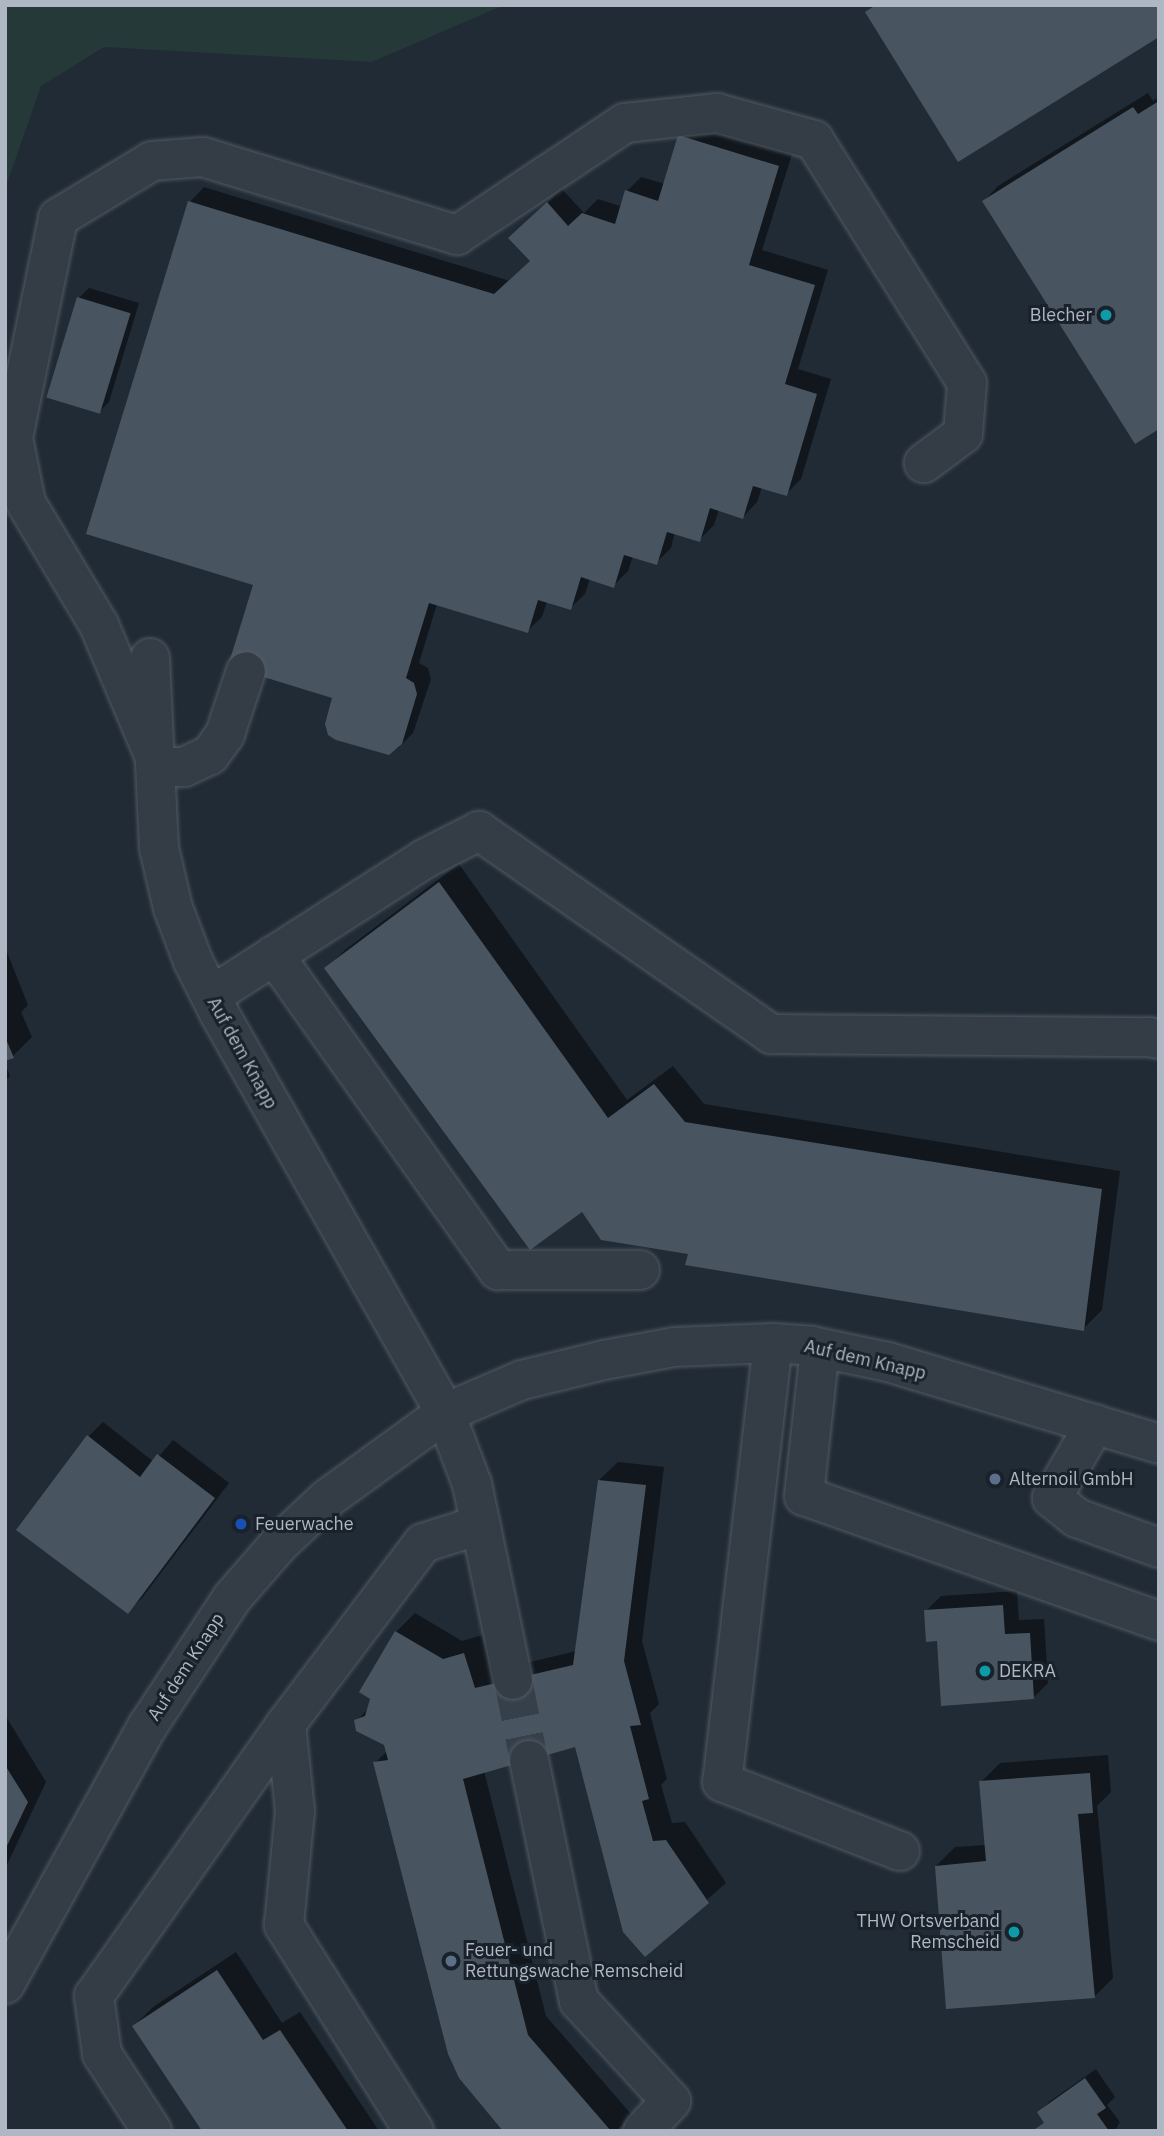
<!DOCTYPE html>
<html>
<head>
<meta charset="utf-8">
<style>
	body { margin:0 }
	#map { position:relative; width:1164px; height:2136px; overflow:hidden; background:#202b35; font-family:"IBM Plex Sans",sans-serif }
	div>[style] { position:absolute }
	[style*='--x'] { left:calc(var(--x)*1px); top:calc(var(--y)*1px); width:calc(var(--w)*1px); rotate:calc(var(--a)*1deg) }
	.green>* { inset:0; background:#253938 }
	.shadow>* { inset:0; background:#0007 }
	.building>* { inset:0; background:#485561; transform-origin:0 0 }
	.minor-tunnel>* { height:38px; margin-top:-19px; transform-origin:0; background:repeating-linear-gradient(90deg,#35404a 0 38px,transparent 0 57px) }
	.roads { filter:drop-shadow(0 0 2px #515a64) drop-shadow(0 0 2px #515a64) }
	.minor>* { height:38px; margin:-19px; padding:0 19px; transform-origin:19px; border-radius:19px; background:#343c46 }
	.dots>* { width:19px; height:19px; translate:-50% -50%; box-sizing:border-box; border:4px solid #19212a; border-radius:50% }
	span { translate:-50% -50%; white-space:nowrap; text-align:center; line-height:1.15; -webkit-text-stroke:6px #19212a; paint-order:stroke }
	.poi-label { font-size:18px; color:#aeb7c3 }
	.right { translate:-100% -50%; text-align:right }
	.left { translate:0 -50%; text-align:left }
	.street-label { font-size:18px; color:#aeb7c3 }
	.frame { position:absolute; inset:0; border:7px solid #aeb7c3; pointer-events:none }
</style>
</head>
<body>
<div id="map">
	<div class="green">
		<i style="clip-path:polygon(5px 5px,504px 5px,372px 62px,104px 47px,41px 86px,5px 189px)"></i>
	</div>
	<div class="shadow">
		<i style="clip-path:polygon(1148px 93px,1153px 101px,1159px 97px,1159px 427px,984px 201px,998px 186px)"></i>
		<i style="clip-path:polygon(695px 121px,793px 151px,762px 250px,828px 270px,798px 369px,831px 379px,801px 479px,786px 494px,762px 487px,757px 502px,743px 517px,719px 509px,714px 525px,699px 540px,675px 532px,671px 548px,656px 563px,633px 556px,628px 571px,613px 586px,590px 578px,585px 594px,570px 608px,547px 601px,542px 617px,527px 631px,437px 604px,419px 663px,428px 668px,431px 679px,413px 733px,398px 748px,385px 754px,334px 697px,255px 584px,190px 202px,204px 187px,510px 281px,531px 261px,525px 223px,562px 189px,584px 213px,598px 199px,620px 206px,627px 191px,641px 177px,665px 184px,680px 136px)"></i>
		<i style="clip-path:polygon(89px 288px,139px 303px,109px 402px,99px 412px,79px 298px)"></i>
		<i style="clip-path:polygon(459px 864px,627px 1100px,673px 1066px,704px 1104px,1120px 1171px,1102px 1310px,1083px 1329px,690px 1252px,582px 1209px,327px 968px,345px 950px)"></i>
		<i style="clip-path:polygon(5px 947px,28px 1005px,21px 1012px,32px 1037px,13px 1056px,5px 1059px)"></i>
		<i style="clip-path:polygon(5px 1064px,10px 1076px,5px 1081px)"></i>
		<i style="clip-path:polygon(103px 1422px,154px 1462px,173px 1440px,229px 1483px,142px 1598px,127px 1612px,88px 1437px)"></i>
		<i style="clip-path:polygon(618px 1462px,664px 1467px,642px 1641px,659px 1704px,650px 1713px,667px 1779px,661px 1785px,672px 1823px,685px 1822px,726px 1883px,645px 1954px,576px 1745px,484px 1771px,546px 2016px,632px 2115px,616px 2131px,506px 2131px,375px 1763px,387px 1751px,385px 1744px,356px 1721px,369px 1708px,396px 1632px,415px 1613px,462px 1641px,482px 1635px,493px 1671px,576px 1651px,599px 1480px)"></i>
		<i style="clip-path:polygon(1017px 1591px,1019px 1620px,1044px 1619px,1048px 1683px,1033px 1698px,938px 1639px,926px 1611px,941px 1596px)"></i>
		<i style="clip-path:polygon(5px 1715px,46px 1782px,5px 1869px)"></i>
		<i style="clip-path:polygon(1108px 1755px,1111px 1792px,1097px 1806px,1113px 1978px,1094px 1997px,936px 1866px,955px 1847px,986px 1845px,981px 1782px,1000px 1763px)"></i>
		<i style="clip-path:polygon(236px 1952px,282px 2023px,300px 2012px,379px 2131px,204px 2131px,134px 2026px,153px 2007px)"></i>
		<i style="clip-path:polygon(1096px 2069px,1115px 2097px,1107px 2105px,1120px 2122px,1115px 2131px,1034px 2131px,1047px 2121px,1039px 2112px,1049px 2102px)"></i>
	</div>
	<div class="building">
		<i style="clip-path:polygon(876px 5px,1159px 5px,1159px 37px,958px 162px,865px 12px)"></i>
		<i style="clip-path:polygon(1159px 101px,1159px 429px,1135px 444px,982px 201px,1133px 107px,1138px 114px)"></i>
		<i style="clip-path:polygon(678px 135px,779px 166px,749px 265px,815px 285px,785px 384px,817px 394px,787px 496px,753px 486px,743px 519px,710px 508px,700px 542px,667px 532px,657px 565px,624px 555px,614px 588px,581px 577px,571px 610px,538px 600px,528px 633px,429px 603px,406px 678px,414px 683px,417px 694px,402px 744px,389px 755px,336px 740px,328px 735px,325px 724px,332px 698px,228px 666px,253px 585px,86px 534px,188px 201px,494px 294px,530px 261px,508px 238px,547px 202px,568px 226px,582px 213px,615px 224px,625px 190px,658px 201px)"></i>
		<i style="left:77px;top:297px;width:56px;height:105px;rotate:17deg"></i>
		<i style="clip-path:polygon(439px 882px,608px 1118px,654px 1084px,685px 1122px,1102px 1189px,1084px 1331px,685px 1265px,688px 1254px,601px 1240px,582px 1212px,530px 1250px,324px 968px)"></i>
		<i style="clip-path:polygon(5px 1037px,14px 1058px,5px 1061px)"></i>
		<i style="clip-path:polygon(87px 1435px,140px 1477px,157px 1454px,215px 1498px,128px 1614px,16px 1530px)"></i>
		<i style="clip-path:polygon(598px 1480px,646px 1485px,624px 1661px,641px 1725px,630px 1726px,649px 1799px,642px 1801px,653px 1841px,666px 1840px,709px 1903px,645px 1957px,623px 1932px,575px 1747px,463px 1779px,528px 2035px,611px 2131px,503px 2131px,459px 2078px,448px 2054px,373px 1762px,388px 1760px,384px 1745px,356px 1731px,354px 1720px,365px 1716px,370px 1699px,359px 1692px,395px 1631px,443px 1659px,464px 1653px,475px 1688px,573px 1665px)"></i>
		<i style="clip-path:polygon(1003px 1605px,1005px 1634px,1030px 1633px,1034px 1699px,941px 1706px,937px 1641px,926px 1642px,924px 1610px)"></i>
		<i style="clip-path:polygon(5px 1765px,28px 1802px,5px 1850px)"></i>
		<i style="clip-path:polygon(1090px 1773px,1093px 1813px,1078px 1814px,1095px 1998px,946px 2009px,935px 1866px,986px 1861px,979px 1781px)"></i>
		<i style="clip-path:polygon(217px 1970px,263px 2040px,280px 2030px,348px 2131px,202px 2131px,132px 2026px)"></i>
		<i style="clip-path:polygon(1085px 2078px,1106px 2108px,1097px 2114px,1109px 2131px,1032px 2131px,1044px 2123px,1037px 2112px)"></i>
	</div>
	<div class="minor-tunnel">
		<i style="--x:513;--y:1680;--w:82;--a:78.7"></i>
	</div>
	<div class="roads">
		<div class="minor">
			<i style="--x:150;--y:658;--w:190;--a:87.3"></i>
			<i style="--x:159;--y:848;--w:62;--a:76.9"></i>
			<i style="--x:173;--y:908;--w:57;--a:69.3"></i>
			<i style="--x:193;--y:961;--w:58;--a:63.4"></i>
			<i style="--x:219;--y:1013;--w:459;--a:60.5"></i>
			<i style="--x:445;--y:1413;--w:76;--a:69.2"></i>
			<i style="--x:472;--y:1484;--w:200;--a:78.2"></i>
			<i style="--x:156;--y:760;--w:147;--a:-112.9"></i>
			<i style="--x:99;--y:625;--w:142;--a:-120.9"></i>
			<i style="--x:26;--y:503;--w:66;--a:-101.3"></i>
			<i style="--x:13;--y:438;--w:225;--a:-78.4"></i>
			<i style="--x:58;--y:218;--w:110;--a:-31.2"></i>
			<i style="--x:152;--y:161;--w:51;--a:-4.5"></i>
			<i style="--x:203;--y:157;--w:266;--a:17.1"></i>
			<i style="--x:457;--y:235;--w:202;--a:-33.7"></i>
			<i style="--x:625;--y:123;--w:93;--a:-6.2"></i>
			<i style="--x:717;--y:113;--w:101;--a:15.6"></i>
			<i style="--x:814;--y:140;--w:287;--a:57.8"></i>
			<i style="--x:967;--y:383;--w:51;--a:94.5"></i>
			<i style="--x:963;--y:434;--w:49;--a:143.4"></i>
			<i style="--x:157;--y:767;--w:27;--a:0"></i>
			<i style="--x:184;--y:767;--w:29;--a:-25"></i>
			<i style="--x:210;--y:755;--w:26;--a:-54"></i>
			<i style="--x:225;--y:734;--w:66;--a:-71.6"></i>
			<i style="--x:274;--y:955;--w:387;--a:54.6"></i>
			<i style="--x:498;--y:1270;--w:142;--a:0"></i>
			<i style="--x:211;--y:996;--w:253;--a:-32.7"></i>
			<i style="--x:424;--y:859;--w:62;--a:-27"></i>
			<i style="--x:479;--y:831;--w:356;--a:34.8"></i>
			<i style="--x:771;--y:1034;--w:378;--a:0.5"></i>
			<i style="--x:1149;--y:1037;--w:10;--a:11"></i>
			<i style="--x:773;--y:1343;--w:442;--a:96.6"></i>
			<i style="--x:722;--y:1782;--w:191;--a:21.2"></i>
			<i style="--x:820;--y:1348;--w:149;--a:96.2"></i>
			<i style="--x:804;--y:1496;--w:376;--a:19.4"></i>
			<i style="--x:1095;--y:1424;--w:86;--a:120.2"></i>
			<i style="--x:1052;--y:1498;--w:32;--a:39"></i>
			<i style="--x:1077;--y:1518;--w:87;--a:20.1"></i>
			<i style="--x:529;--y:1760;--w:246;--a:78.3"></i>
			<i style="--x:579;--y:2001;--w:136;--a:47.4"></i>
			<i style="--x:671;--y:2101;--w:41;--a:133"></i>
			<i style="--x:5;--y:1984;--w:294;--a:-61.1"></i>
			<i style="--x:147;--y:1727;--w:154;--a:-56.6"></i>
			<i style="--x:232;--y:1598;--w:72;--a:-49"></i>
			<i style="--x:279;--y:1544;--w:67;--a:-43.2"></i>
			<i style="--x:328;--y:1498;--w:145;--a:-36"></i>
			<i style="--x:445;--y:1413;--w:84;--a:-23.2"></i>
			<i style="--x:522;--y:1380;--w:84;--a:-13.7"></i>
			<i style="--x:604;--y:1360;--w:71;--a:-10.5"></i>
			<i style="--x:674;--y:1347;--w:99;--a:-2.3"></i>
			<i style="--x:773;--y:1343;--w:39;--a:4"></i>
			<i style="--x:812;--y:1346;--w:78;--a:11.9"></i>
			<i style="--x:888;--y:1362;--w:283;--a:16.8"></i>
			<i style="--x:152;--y:2131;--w:92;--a:-123"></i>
			<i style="--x:102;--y:2054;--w:59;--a:-97.9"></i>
			<i style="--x:94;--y:1996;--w:333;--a:-54.8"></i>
			<i style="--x:414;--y:2131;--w:244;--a:-122.3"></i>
			<i style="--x:284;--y:1925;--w:115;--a:-84.5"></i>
			<i style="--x:295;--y:1811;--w:87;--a:-95.9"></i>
			<i style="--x:286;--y:1724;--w:227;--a:-52.9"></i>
			<i style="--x:423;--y:1543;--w:60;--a:-17.5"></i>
		</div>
	</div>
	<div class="dots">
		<i style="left:1106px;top:315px;background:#0f9aa8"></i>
		<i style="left:995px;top:1479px;background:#5c6f8a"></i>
		<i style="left:241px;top:1524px;background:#1a4fb4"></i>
		<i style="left:985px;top:1671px;background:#0f9aa8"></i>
		<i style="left:1014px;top:1932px;background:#0f9aa8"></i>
		<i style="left:451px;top:1961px;background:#5c6f8a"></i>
	</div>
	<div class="poi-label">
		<span class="right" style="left:1092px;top:315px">Blecher</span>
		<span class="left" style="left:1009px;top:1479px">Alternoil GmbH</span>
		<span class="left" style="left:255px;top:1524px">Feuerwache</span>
		<span class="left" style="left:999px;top:1671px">DEKRA</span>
		<span class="right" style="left:1000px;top:1932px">THW Ortsverband<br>Remscheid</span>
		<span class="left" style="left:465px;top:1961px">Feuer- und<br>Rettungswache Remscheid</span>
	</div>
	<div class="street-label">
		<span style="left:242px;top:1053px;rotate:61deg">Auf dem Knapp</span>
		<span style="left:865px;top:1360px;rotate:13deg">Auf dem Knapp</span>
		<span style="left:186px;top:1667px;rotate:-57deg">Auf dem Knapp</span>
	</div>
	<div class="frame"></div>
</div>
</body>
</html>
